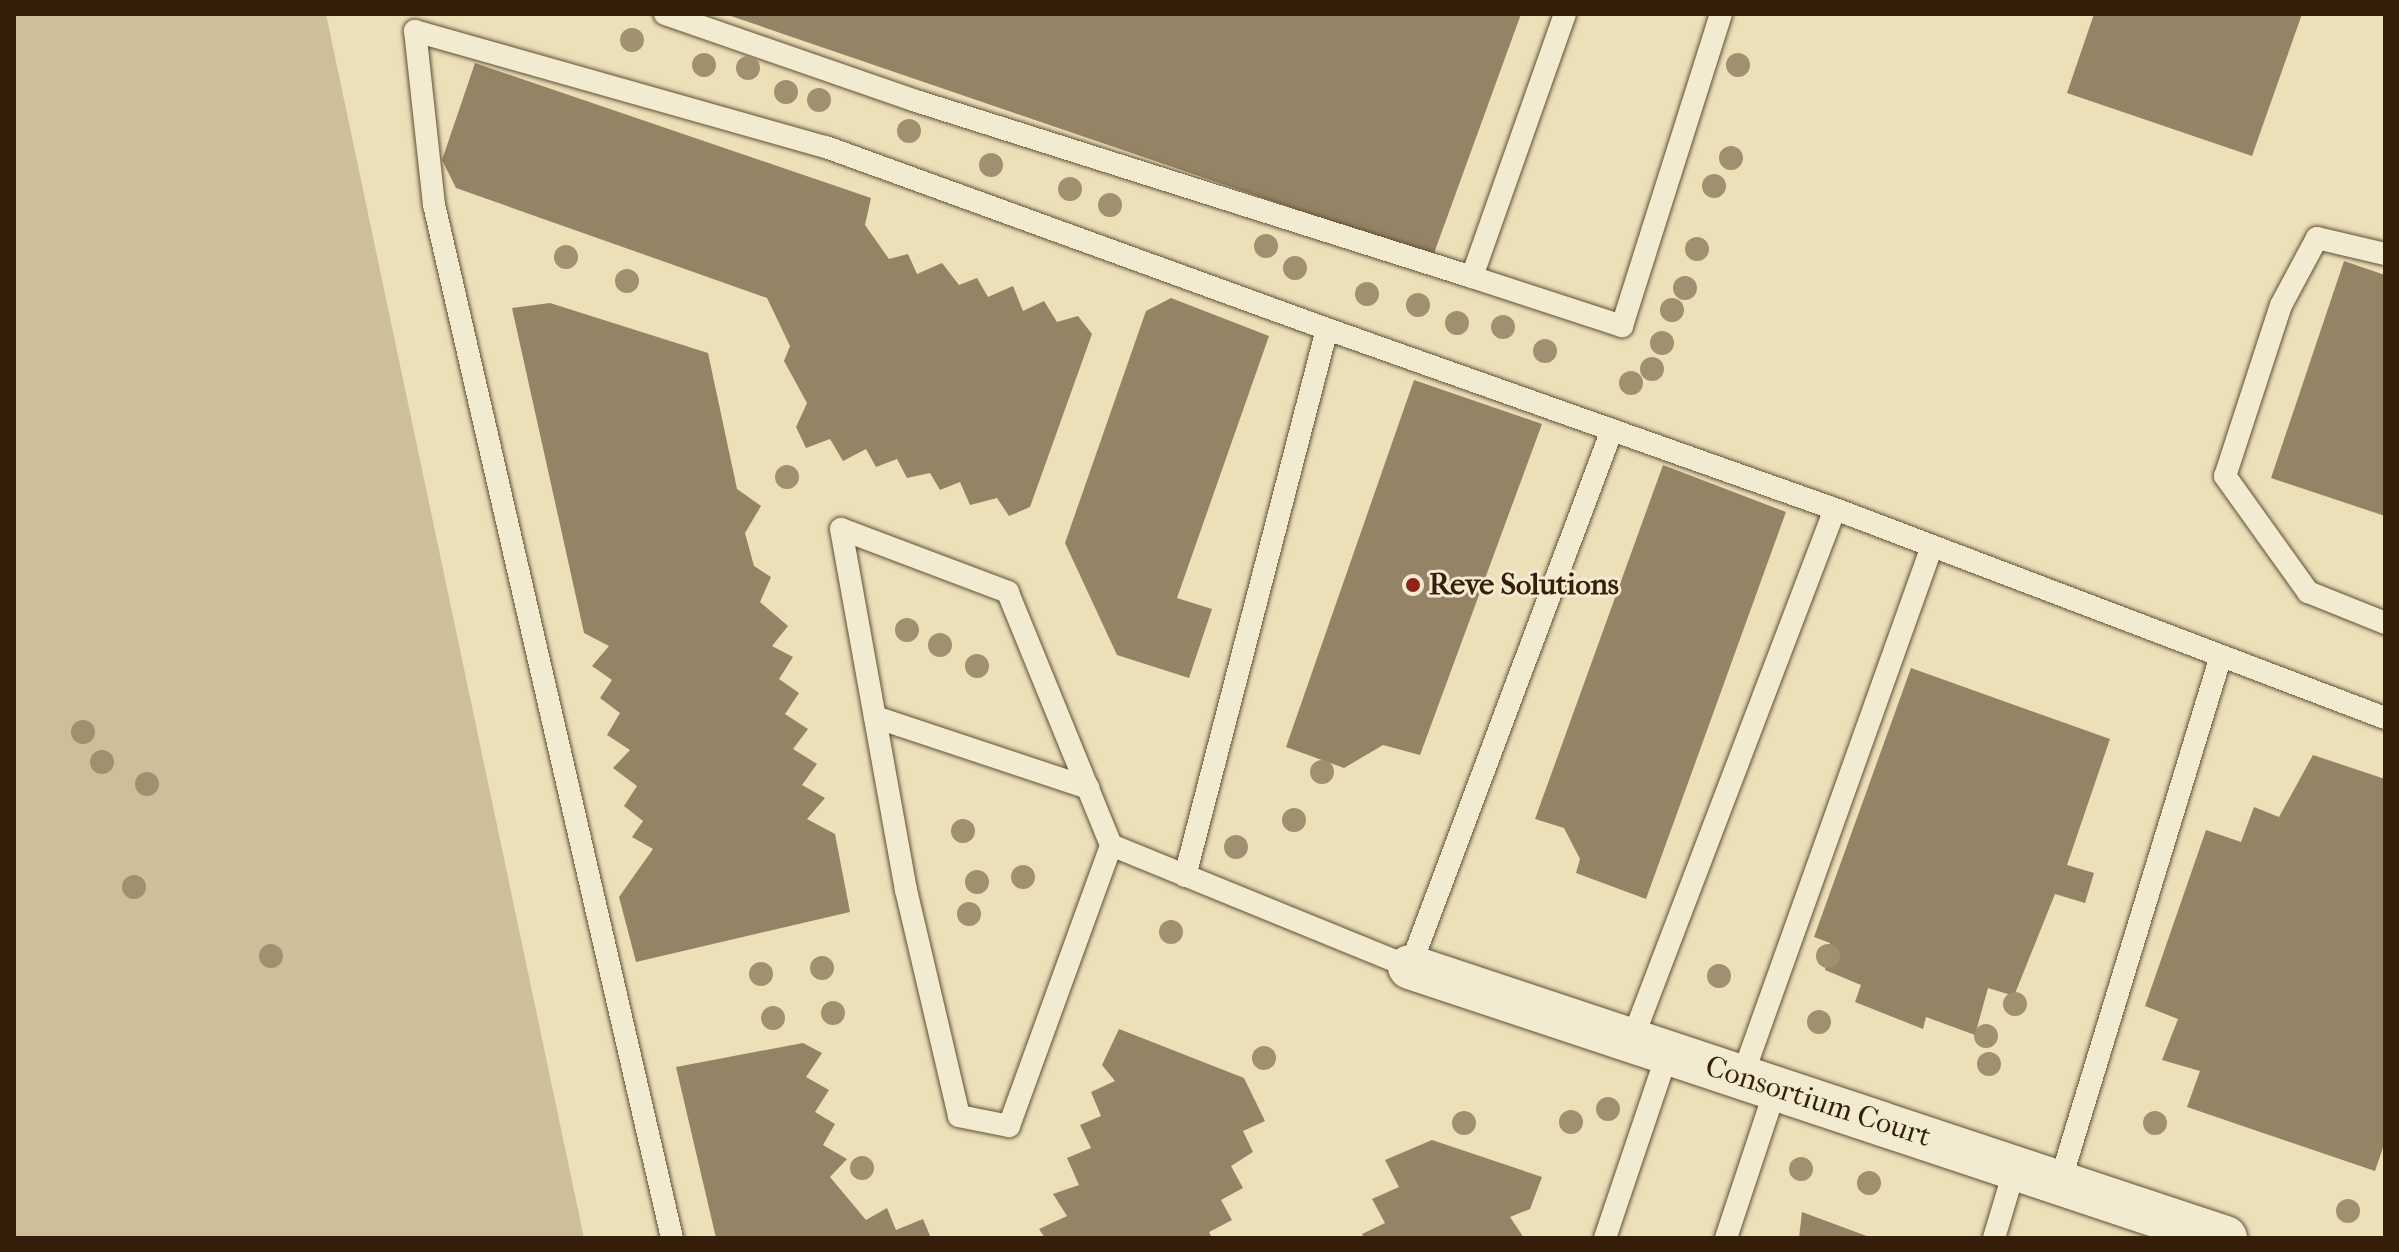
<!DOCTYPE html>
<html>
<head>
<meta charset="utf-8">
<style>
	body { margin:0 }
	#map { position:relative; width:2399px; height:1252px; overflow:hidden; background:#ebe0b8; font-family:"IM FELL French Canon",serif }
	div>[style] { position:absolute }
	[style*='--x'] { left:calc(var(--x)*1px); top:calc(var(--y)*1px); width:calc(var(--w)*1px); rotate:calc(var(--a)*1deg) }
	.green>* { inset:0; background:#ccbf9a }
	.building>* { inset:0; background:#948364 }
	.roads { filter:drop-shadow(0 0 2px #624f36) drop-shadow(0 0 2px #624f36) }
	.service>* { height:22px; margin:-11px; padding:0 11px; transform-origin:11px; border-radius:11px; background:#f2ebd1 }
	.minor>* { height:44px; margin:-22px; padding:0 22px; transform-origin:22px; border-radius:22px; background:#f2ebd1 }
	.trees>* { width:24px; height:24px; margin:-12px; border-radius:50%; background:#a09070 }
	.dots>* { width:22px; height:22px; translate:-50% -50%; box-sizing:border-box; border:4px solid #f2ebd1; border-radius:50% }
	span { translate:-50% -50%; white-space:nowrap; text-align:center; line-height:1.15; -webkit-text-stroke:6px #f2ebd1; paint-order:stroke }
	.poi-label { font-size:30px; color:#351f0a; font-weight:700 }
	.left { translate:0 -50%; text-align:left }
	.street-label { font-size:30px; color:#351f0a }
	.frame { position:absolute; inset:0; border:16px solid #351f0a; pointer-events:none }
</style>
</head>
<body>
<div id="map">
	<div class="green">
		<i style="clip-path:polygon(14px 14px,326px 14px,584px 1238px,14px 1238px)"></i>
	</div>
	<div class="building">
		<i style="clip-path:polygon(725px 14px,1521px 14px,1433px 256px)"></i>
		<i style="clip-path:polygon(2094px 14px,2302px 14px,2252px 156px,2067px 93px)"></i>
		<i style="clip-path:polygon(475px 63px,871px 198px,865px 225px,889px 259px,908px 254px,917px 274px,942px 263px,959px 285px,977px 278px,988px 297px,1013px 286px,1023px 311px,1044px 301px,1057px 322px,1078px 316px,1092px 334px,1030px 507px,1009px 516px,997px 498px,970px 505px,960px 482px,940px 490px,930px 473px,907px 478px,897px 459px,876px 467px,866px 449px,843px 461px,830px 439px,806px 448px,796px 427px,807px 403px,784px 361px,790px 346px,767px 298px,456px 188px,442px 160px)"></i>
		<i style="clip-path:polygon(2344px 261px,2385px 275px,2385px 516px,2271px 478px)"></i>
		<i style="clip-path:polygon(1171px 298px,1269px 336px,1177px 598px,1212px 609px,1189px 678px,1117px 655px,1065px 543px,1146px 311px)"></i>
		<i style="clip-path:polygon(550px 303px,708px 353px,737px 489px,761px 506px,745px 533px,754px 566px,771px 577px,760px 602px,788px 626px,772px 646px,793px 657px,779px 679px,799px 693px,785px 714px,808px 729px,793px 749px,817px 764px,802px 785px,825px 798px,807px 819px,835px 834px,850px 912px,636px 962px,619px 897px,653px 849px,632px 837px,643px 821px,624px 806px,637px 786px,613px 768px,630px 750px,607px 735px,620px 713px,600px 698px,612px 680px,592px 666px,609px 646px,584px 633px,512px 308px)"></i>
		<i style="clip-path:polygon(1414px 380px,1542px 424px,1420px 755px,1383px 745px,1344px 768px,1286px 747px)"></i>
		<i style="clip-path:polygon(1663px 465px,1786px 512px,1646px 899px,1576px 873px,1580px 859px,1564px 828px,1535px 819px)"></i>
		<i style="clip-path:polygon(1911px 668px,2110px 739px,2067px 865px,2094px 873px,2085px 903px,2055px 894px,2014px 996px,1988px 988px,1975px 1035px,1926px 1017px,1923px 1029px,1855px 1002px,1861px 985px,1825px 970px,1830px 943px,1814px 937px)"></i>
		<i style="clip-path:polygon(2313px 755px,2385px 779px,2385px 1142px,2375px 1171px,2187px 1107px,2200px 1071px,2162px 1060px,2178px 1019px,2145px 1006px,2206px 830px,2241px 842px,2254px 807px,2279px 817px)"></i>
		<i style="clip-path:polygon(1119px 1029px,1244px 1078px,1265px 1121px,1243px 1131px,1253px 1152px,1231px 1166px,1243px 1188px,1221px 1200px,1232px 1220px,1209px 1232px,1212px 1238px,1045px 1238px,1039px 1229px,1067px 1216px,1053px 1194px,1079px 1185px,1067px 1158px,1091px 1148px,1080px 1125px,1101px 1116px,1091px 1092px,1115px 1081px,1102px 1065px)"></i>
		<i style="clip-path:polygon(803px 1043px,822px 1053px,806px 1077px,829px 1090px,815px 1112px,835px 1124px,823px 1145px,847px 1159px,830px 1177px,866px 1220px,887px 1208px,896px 1230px,923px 1219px,931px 1238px,716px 1238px,676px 1067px)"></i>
		<i style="clip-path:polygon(1432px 1140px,1542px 1177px,1530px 1209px,1510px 1217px,1524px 1238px,1364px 1238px,1362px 1234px,1385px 1223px,1372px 1199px,1399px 1187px,1385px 1160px)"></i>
		<i style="clip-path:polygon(1802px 1212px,1872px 1238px,1799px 1238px)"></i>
	</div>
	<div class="roads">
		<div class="service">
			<i style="--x:665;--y:14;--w:262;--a:19.1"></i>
			<i style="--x:913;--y:100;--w:586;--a:17.57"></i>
			<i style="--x:1565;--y:14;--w:279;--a:109.5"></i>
			<i style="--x:1472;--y:277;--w:158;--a:18.1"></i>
			<i style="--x:1622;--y:326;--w:327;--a:-72.4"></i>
			<i style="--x:2385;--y:254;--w:70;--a:-166.8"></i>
			<i style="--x:2317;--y:238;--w:76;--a:118.2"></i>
			<i style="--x:2281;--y:305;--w:180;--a:108.1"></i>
			<i style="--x:2225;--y:476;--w:143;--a:54.4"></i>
			<i style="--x:2308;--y:592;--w:83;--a:21.9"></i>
			<i style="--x:875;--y:717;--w:225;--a:18.4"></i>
			<i style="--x:1111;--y:845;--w:273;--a:-112.2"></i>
			<i style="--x:1008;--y:592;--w:178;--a:-159.3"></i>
			<i style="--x:841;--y:529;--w:367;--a:79.8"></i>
			<i style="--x:906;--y:890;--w:232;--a:76.8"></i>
			<i style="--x:959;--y:1116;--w:51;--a:11.3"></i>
			<i style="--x:1009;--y:1126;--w:299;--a:-70"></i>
			<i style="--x:1111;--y:845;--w:323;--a:22.2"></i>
			<i style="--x:1410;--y:967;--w:574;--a:-69.39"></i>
			<i style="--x:1185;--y:876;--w:565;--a:-75.45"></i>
			<i style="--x:1327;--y:329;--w:539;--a:19.51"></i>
			<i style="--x:1835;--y:509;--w:588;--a:20.81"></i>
			<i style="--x:1632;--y:1040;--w:568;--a:-69.08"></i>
			<i style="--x:1742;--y:1077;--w:564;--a:-70.31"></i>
			<i style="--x:2060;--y:1182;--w:547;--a:-72.99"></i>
			<i style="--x:672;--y:1238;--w:1060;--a:-102.97"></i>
			<i style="--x:434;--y:205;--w:175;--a:-96.2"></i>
			<i style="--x:415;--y:31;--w:427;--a:15.8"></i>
			<i style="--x:826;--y:147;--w:533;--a:19.96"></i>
			<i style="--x:1605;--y:1238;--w:196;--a:-71.3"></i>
			<i style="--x:1726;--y:1238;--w:158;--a:-71.6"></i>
			<i style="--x:1994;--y:1238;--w:73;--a:-73.3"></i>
		</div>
		<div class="minor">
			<i style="--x:1410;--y:967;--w:859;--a:18.39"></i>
		</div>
	</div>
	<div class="trees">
		<i style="left:632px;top:40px"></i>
		<i style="left:704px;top:65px"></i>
		<i style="left:1738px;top:65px"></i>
		<i style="left:748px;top:68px"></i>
		<i style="left:786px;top:92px"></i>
		<i style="left:819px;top:100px"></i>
		<i style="left:909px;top:131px"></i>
		<i style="left:1731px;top:158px"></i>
		<i style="left:991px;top:165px"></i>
		<i style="left:1714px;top:186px"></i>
		<i style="left:1070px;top:189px"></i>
		<i style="left:1110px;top:205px"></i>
		<i style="left:1266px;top:246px"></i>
		<i style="left:1697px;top:249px"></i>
		<i style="left:566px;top:257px"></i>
		<i style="left:1295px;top:268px"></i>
		<i style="left:627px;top:281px"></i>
		<i style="left:1685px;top:288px"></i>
		<i style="left:1367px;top:294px"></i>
		<i style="left:1418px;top:305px"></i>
		<i style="left:1672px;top:310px"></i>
		<i style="left:1457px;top:323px"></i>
		<i style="left:1503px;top:327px"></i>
		<i style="left:1662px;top:343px"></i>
		<i style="left:1545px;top:351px"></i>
		<i style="left:1652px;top:369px"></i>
		<i style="left:1631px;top:383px"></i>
		<i style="left:787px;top:477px"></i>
		<i style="left:907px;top:630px"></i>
		<i style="left:940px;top:645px"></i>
		<i style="left:977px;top:666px"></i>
		<i style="left:83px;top:732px"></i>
		<i style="left:102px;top:762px"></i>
		<i style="left:1322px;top:772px"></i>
		<i style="left:147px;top:784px"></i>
		<i style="left:1294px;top:820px"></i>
		<i style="left:963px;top:831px"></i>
		<i style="left:1236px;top:847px"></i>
		<i style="left:1023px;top:877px"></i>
		<i style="left:977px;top:882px"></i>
		<i style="left:134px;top:887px"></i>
		<i style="left:969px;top:914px"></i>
		<i style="left:1171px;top:932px"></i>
		<i style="left:271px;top:956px"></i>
		<i style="left:1828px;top:956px"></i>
		<i style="left:822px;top:968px"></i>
		<i style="left:761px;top:974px"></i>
		<i style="left:1719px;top:976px"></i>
		<i style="left:2015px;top:1004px"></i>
		<i style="left:833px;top:1013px"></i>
		<i style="left:773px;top:1018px"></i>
		<i style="left:1819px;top:1022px"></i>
		<i style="left:1986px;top:1036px"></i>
		<i style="left:1264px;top:1058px"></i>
		<i style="left:1989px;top:1064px"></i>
		<i style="left:1608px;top:1109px"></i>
		<i style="left:1571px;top:1122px"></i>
		<i style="left:1464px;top:1123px"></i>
		<i style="left:2155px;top:1123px"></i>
		<i style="left:862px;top:1168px"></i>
		<i style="left:1801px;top:1169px"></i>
		<i style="left:1869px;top:1183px"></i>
		<i style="left:2348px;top:1211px"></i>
	</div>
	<div class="dots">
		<i style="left:1413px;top:585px;background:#8f2418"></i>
	</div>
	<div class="poi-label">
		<span class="left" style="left:1429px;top:585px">Reve Solutions</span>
	</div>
	<div class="street-label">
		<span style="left:1818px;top:1102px;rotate:18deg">Consortium Court</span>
	</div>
	<div class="frame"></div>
</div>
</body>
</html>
